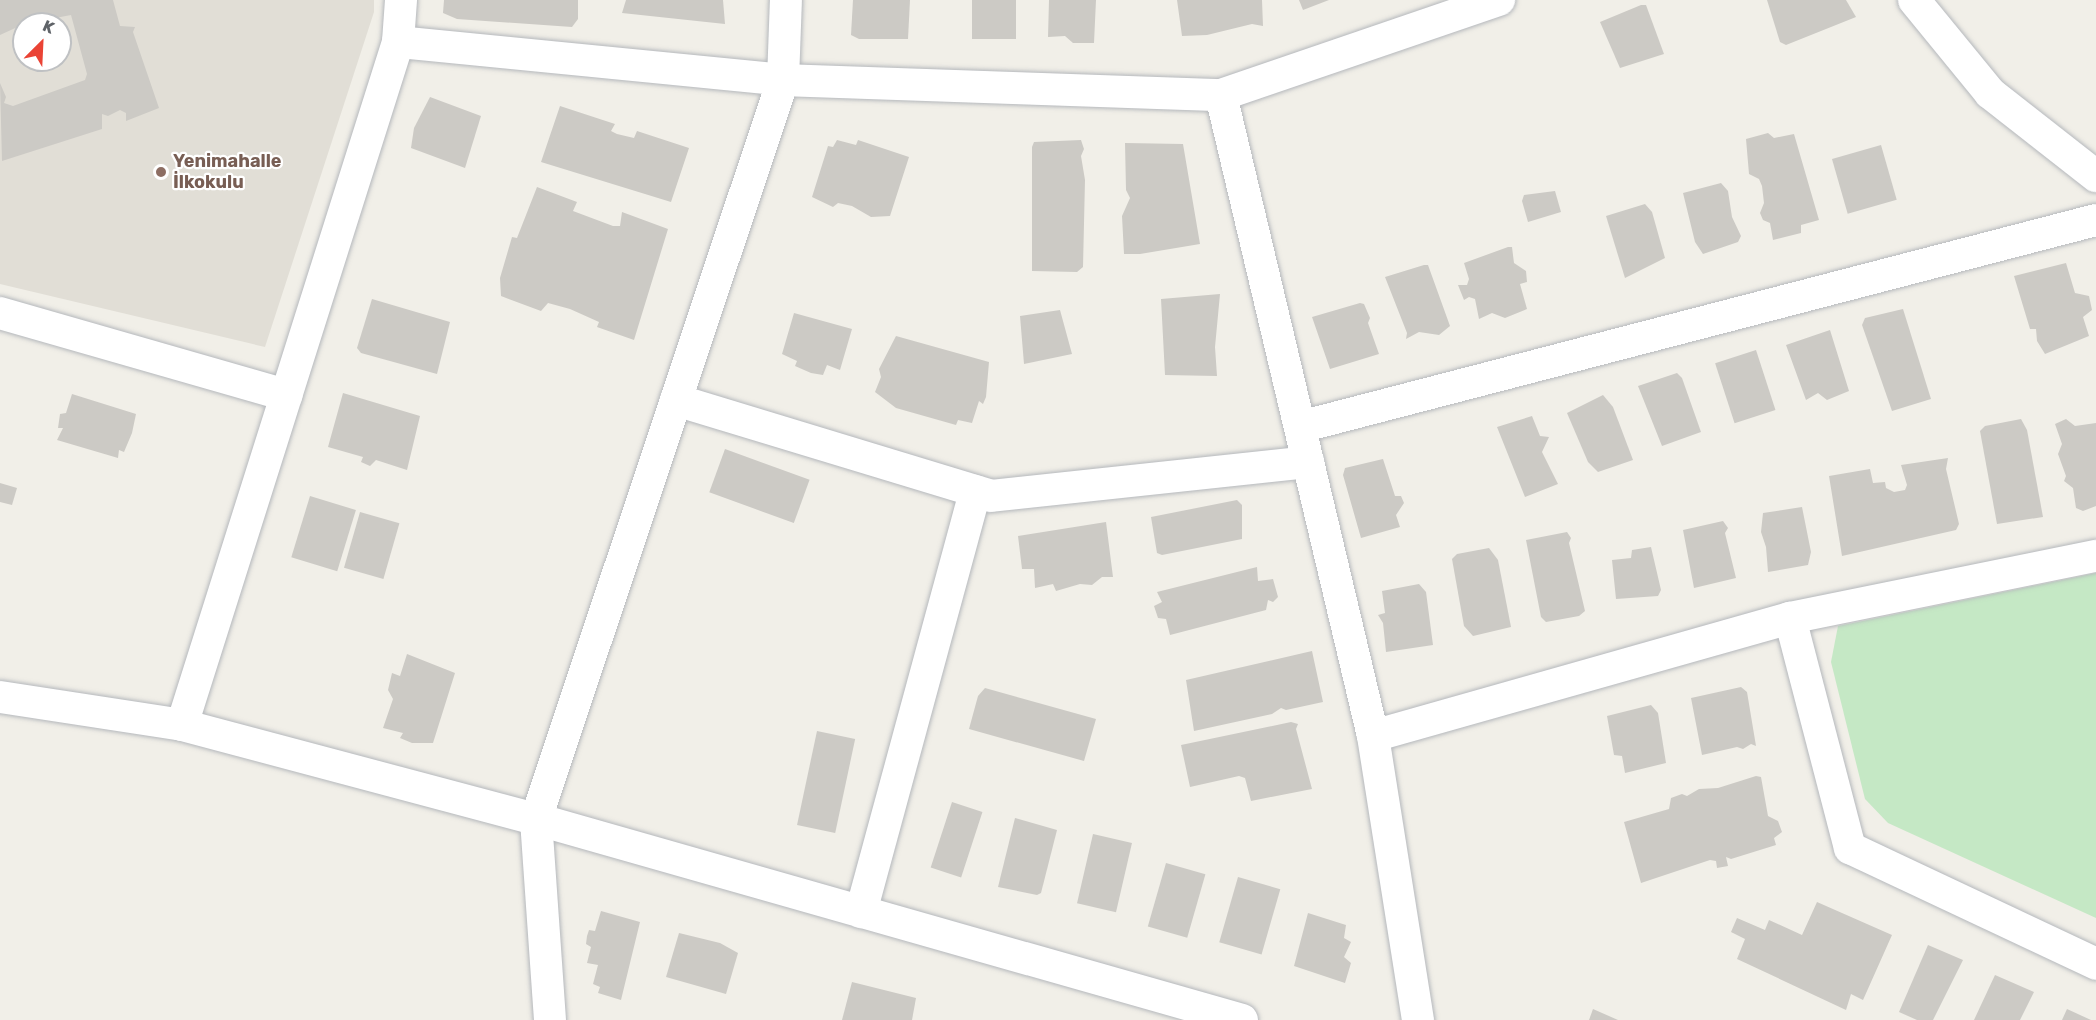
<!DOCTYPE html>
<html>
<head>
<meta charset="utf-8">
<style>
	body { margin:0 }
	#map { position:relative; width:2096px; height:1020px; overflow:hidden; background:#f1efe8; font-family:Rubik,sans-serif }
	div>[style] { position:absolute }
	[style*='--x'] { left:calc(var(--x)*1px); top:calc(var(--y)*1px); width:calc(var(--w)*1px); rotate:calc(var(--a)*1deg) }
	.education>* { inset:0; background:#e1ded6 }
	.green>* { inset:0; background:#c5e8c5 }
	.building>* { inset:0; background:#cccac5; transform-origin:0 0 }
	.roads { filter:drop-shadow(0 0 2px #b5b8bc) drop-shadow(0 0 2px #b5b8bc) }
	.street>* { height:32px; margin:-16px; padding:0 16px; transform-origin:16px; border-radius:16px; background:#fff }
	.dots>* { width:16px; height:16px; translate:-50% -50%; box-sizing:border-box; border:3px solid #fff; border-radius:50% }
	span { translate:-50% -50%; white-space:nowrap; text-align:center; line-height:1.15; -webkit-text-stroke:4.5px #fff; paint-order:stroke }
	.education-label { font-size:18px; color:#785e54; font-weight:700 }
	.left { translate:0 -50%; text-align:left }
	.north { position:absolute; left:12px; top:12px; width:60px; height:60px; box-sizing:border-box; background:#fff; border:2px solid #bfc1c3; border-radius:50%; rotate:24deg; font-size:16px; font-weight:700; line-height:24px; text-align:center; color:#5f6368 }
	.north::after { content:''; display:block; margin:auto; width:21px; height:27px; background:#ea4335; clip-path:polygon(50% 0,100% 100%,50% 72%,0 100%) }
</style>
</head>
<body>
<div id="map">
	<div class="education">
		<i style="clip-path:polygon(evenodd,0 0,374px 0,374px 12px,265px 347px,0 284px,0 0,24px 24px,60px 24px,60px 60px,24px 60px,24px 24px)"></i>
	</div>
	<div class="green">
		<i style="clip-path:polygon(2096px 573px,2096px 918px,1888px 823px,1865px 799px,1831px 662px,1838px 626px)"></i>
	</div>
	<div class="building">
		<i style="clip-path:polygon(0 0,113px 0,120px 26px,135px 27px,133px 32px,159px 108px,126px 121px,126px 113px,120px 110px,108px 116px,102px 114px,102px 129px,2px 161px,0 83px,6px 97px,4px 103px,13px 106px,85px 80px,87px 74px,71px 15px,24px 24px,0 35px)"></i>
		<i style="clip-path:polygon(444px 0,578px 0,578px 19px,572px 27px,457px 19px,443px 13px)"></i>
		<i style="clip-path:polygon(626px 0,723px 0,725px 24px,622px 13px)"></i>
		<i style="clip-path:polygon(853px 0,910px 0,908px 39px,859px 39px,851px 35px)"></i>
		<i style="left:972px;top:0;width:44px;height:39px"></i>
		<i style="clip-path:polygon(1049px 0,1096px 0,1094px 43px,1073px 43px,1065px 36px,1048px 37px)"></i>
		<i style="clip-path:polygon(1177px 0,1262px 0,1263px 26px,1252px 24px,1207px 35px,1182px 36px)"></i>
		<i style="clip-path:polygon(1299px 0,1329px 0,1303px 10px)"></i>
		<i style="clip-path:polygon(1767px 0,1846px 0,1856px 17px,1786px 45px,1780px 42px)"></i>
		<i style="clip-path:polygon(1641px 5px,1646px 5px,1664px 54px,1620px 68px,1600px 22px)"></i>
		<i style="clip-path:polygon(430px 97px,481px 116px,465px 168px,411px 148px,414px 128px)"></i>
		<i style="clip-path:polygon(560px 106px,615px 124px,611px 131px,617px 134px,634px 138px,637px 131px,689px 148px,671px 202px,541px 162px)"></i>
		<i style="clip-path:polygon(1768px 133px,1774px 138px,1794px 134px,1819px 220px,1801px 225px,1801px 233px,1773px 240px,1770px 223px,1763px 220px,1760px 213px,1764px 203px,1762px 186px,1759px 179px,1749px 174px,1746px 139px)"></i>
		<i style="clip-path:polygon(837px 140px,856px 145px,858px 140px,909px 157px,890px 216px,871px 217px,852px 206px,838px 203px,833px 207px,812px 197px,828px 146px,833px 147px)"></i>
		<i style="clip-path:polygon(1081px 140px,1084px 149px,1081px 156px,1085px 180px,1083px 267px,1077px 272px,1032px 271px,1032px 147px,1034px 142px)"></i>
		<i style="clip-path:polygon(1125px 143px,1183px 144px,1200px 244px,1140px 254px,1124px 254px,1122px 216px,1130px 198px,1126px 190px)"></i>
		<i style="left:1881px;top:145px;width:57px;height:51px;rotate:74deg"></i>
		<i style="clip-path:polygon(1721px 183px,1728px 191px,1732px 217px,1741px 236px,1738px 242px,1703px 254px,1695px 242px,1683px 193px)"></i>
		<i style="clip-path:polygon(537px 187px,577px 202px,573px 211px,613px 226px,620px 226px,622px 212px,668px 229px,634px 340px,597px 327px,599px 322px,570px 309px,548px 303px,541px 311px,501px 296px,500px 278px,512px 237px,517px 238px)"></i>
		<i style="clip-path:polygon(1555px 191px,1561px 212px,1528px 222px,1522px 201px,1524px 195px)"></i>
		<i style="clip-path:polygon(1645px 204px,1652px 212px,1665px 258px,1625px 278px,1606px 216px)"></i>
		<i style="clip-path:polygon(1508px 247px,1512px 247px,1514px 263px,1526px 271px,1527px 282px,1520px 284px,1527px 309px,1505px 318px,1492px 313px,1479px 319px,1475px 299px,1469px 297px,1464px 300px,1458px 285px,1467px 285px,1469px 279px,1464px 263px)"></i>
		<i style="clip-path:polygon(2066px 263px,2075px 293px,2089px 296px,2092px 310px,2083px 317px,2089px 336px,2045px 354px,2037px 341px,2036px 329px,2030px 329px,2014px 276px)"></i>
		<i style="clip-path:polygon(1424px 265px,1428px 265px,1450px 326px,1439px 335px,1419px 332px,1406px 339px,1407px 333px,1385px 277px)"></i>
		<i style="clip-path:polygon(1220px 294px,1215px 347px,1217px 376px,1165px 375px,1161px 299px)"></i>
		<i style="clip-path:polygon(372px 299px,450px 322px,437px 374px,361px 353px,357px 348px)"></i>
		<i style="clip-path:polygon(1360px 303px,1364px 304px,1370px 318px,1368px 323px,1379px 354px,1330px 369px,1312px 317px)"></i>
		<i style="clip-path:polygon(1903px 309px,1931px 399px,1892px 411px,1862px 325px,1865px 318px)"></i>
		<i style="clip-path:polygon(1060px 310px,1072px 354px,1024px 364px,1020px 316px)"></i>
		<i style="clip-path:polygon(794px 313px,852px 329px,840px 370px,827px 365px,823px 375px,811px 373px,795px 366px,797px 361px,782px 354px)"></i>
		<i style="clip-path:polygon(1830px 330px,1849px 391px,1827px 400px,1818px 393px,1806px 400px,1786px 345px)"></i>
		<i style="clip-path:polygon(896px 336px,989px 362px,986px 397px,983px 404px,979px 401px,972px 423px,958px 420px,956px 425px,896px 408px,875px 392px,881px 377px,879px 369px)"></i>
		<i style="left:1756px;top:350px;width:63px;height:43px;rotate:72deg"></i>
		<i style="clip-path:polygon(1677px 373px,1682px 378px,1701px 432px,1662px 446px,1638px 386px)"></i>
		<i style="clip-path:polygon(343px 393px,420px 416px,407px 470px,376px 460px,370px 466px,361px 462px,363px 457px,328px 447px)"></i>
		<i style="clip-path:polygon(72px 394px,136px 414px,132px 433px,124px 452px,119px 450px,118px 458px,57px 440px,63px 428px,58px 428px,60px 414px,66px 413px)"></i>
		<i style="clip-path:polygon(1603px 395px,1613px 407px,1633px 460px,1598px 472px,1588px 462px,1567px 413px)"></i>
		<i style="clip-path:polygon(1532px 416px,1540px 436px,1549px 437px,1542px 452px,1558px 484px,1525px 497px,1497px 427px)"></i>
		<i style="clip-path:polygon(2021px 419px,2027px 430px,2043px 517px,1997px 524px,1980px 431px,1985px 426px)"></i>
		<i style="clip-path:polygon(2066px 419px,2075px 426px,2096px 423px,2096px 506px,2083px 511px,2076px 508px,2073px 488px,2064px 481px,2066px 476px,2058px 454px,2062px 444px,2055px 424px)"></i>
		<i style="left:725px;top:449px;width:90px;height:46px;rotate:20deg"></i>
		<i style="clip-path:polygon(1948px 458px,1946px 469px,1959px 524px,1956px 530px,1842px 556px,1829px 476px,1870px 469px,1873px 483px,1885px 482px,1886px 488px,1894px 492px,1905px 490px,1907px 485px,1901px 465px)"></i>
		<i style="clip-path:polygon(1383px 459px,1395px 496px,1401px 496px,1404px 503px,1396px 515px,1400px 527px,1361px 538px,1343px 475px,1345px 468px)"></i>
		<i style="clip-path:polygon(0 483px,17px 488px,12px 505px,0 502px)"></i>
		<i style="left:310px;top:496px;width:48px;height:64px;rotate:17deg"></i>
		<i style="clip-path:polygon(1237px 500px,1242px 505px,1242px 539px,1162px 555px,1157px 553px,1151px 517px)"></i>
		<i style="clip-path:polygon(1802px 507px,1811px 552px,1808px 565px,1768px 572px,1766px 547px,1761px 532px,1763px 513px)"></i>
		<i style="left:360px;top:512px;width:41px;height:58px;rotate:16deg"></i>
		<i style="clip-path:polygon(1723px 521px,1728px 528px,1725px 533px,1736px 578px,1694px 588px,1683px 530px)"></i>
		<i style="clip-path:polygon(1106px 522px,1113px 577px,1102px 577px,1092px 585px,1080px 584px,1056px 591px,1053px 584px,1035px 588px,1034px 569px,1022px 569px,1018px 536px)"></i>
		<i style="clip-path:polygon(1567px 532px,1571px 538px,1569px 543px,1585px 611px,1579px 616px,1546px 622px,1541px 617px,1526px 540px)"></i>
		<i style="clip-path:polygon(1651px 547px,1661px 590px,1658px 596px,1616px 599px,1612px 560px,1631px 558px,1632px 550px)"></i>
		<i style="clip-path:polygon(1489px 548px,1498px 560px,1511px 627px,1473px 636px,1464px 626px,1452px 559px,1457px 554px)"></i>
		<i style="clip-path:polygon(1257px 567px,1258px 581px,1273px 579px,1278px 597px,1273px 602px,1268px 600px,1266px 610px,1170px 635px,1166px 619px,1158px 618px,1154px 606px,1162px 602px,1157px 592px)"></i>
		<i style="clip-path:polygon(1419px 584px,1426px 592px,1433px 645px,1386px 652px,1383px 623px,1378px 615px,1385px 613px,1382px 591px)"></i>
		<i style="clip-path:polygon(1312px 651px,1323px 702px,1286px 710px,1281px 708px,1272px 714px,1194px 731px,1186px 680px)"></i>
		<i style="clip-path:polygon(407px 654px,455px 673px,433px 743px,412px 743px,400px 738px,403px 733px,383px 728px,393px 699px,388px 690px,392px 673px,400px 676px)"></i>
		<i style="clip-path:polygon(1741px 687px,1747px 692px,1756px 746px,1751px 744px,1743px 749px,1737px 747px,1702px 755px,1691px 698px)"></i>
		<i style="clip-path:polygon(985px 688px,1096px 719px,1084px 761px,969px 729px,978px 696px)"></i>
		<i style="clip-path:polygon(1651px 705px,1658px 713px,1666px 763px,1625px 773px,1622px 756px,1614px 755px,1607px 716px)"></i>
		<i style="clip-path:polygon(1291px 722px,1298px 724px,1296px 729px,1312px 789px,1251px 801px,1245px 778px,1239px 776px,1190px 787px,1181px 745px)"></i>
		<i style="left:817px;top:731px;width:39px;height:96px;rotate:12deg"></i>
		<i style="clip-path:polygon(1756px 776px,1761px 777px,1768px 816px,1778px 821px,1782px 832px,1774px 838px,1776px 845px,1731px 859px,1726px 857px,1728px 866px,1717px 868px,1716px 861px,1710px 860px,1641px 883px,1624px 822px,1669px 809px,1671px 798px,1682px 794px,1687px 796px,1699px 789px,1718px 788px)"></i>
		<i style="left:952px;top:802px;width:32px;height:69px;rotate:18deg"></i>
		<i style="clip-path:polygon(1015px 818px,1057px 830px,1041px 893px,1037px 895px,998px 887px)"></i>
		<i style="left:1093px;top:834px;width:40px;height:71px;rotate:13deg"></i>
		<i style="left:1166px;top:863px;width:41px;height:66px;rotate:16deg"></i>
		<i style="left:1238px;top:877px;width:44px;height:68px;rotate:16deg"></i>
		<i style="clip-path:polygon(1817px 902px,1892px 935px,1863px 1000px,1851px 994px,1846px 1010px,1737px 959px,1745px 939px,1731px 932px,1737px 918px,1765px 930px,1769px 920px,1802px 935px)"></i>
		<i style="clip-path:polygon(601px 911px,640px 922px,621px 1000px,598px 993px,600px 987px,593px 984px,598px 965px,587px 963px,591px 947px,586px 944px,587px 936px,589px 930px,595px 931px)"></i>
		<i style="clip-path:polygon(1308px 913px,1346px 925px,1344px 938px,1351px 942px,1344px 957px,1351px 963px,1345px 983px,1294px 966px)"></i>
		<i style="clip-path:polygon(679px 933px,720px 943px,738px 953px,726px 994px,666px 977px)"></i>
		<i style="clip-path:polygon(1928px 945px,1963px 960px,1933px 1020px,1917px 1020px,1899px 1012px)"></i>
		<i style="clip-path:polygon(1995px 975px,2034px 992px,2020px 1020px,1974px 1020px)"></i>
		<i style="clip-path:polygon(852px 982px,916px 998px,912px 1020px,842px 1020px)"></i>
		<i style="clip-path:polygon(1593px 1009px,1618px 1020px,1589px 1020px)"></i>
		<i style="clip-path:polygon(2067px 1009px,2091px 1020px,2062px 1020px)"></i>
	</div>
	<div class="roads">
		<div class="street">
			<i style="--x:1914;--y:0;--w:120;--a:50.7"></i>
			<i style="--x:1990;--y:93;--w:135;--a:38.1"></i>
			<i style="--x:398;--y:42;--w:387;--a:5.6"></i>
			<i style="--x:783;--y:80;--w:438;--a:2"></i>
			<i style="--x:1221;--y:95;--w:294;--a:-18.9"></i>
			<i style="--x:1221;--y:95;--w:659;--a:76.66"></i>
			<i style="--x:1373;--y:736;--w:288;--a:81"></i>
			<i style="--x:0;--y:313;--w:298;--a:16"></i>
			<i style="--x:676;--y:400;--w:329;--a:16.9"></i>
			<i style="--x:991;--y:496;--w:319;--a:-6.1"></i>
			<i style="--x:1300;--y:427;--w:822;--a:-14.58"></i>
			<i style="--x:1790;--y:618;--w:238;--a:75.4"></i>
			<i style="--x:1850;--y:848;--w:272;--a:25.2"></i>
			<i style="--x:0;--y:697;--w:184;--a:8.7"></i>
			<i style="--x:182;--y:725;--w:366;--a:14.9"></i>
			<i style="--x:536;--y:819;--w:734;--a:15.89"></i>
			<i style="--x:182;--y:725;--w:716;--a:-72.45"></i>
			<i style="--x:398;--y:42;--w:42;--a:-85.9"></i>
			<i style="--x:1373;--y:736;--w:433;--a:-15.8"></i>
			<i style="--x:1790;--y:618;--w:312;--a:-11.5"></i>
			<i style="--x:861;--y:912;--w:436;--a:-74.8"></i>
			<i style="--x:550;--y:1020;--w:201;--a:-94"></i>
			<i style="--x:536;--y:819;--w:779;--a:-71.52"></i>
			<i style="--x:783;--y:80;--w:80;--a:-87.9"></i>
		</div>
	</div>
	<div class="dots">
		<i style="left:161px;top:172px;background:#8d6e63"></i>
	</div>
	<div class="education-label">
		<span class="left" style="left:173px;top:172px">Yenimahalle<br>İlkokulu</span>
	</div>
	<div class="north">K</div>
</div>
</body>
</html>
